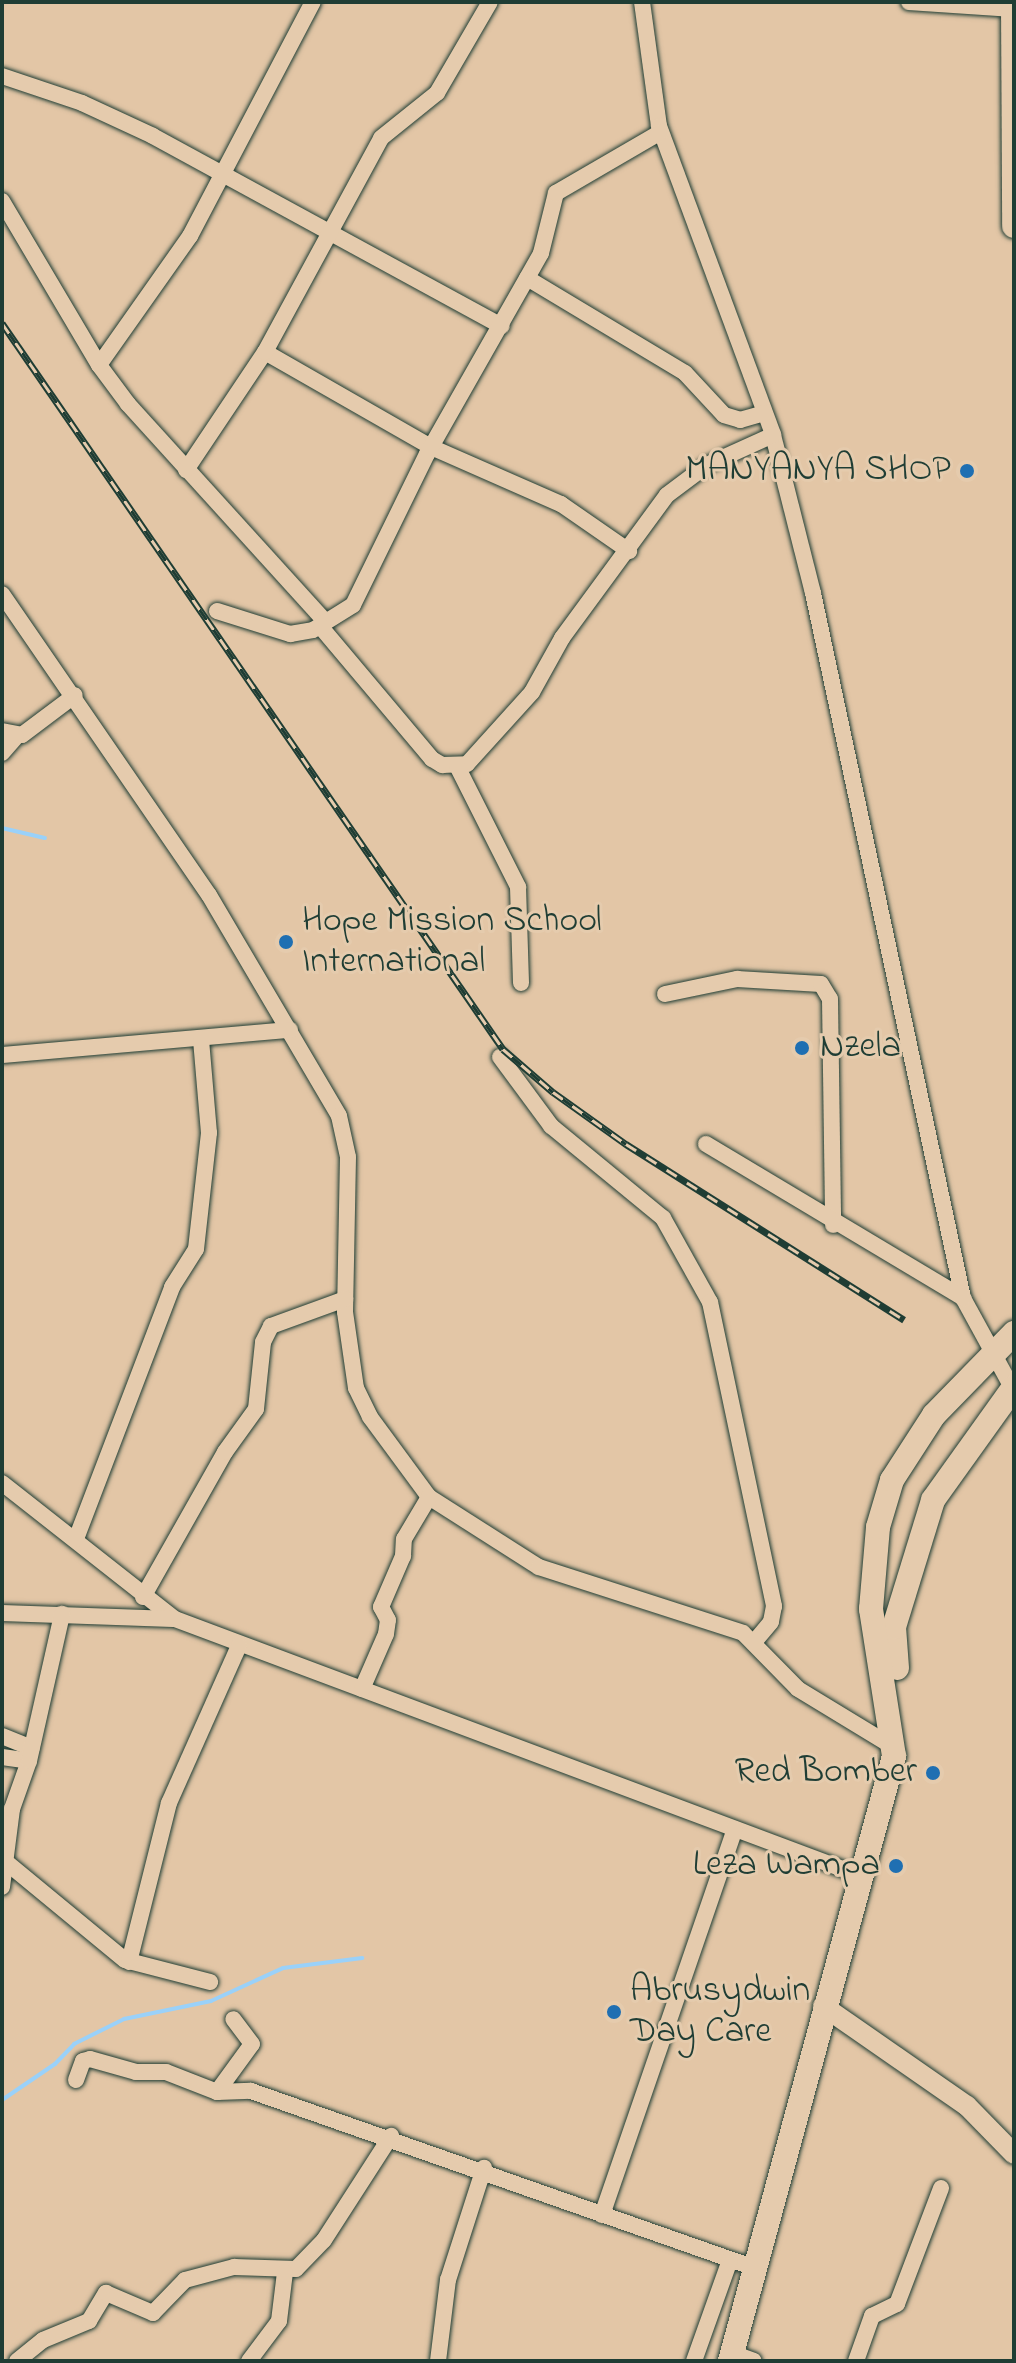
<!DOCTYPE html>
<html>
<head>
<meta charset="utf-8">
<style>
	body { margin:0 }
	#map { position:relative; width:1016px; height:2363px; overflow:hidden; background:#e3c6a6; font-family:"Indie Flower",sans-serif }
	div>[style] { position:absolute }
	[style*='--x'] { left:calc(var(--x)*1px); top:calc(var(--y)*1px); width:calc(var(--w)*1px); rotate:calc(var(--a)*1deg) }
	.stream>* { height:4px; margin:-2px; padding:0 2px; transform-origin:2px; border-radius:2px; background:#9ad1f9 }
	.roads { filter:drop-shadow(0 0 2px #1f3d34) drop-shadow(0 0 2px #1f3d34) }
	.minor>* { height:16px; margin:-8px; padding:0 8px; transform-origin:8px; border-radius:8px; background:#e5cbad }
	.major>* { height:20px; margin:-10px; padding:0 10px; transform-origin:10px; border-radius:10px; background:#e5cbad }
	.highway>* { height:24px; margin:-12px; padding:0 12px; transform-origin:12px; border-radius:12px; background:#e5cbad }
	.rail>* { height:7px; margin-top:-3.5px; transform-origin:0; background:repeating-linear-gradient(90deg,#e5cbad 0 12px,#1f3d34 0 24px); box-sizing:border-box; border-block:2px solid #1f3d34 }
	.dots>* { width:22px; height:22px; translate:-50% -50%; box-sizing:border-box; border:4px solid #e5cbad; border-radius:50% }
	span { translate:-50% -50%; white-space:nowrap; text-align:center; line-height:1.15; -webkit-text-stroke:6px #e5cbad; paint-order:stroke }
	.poi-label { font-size:36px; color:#1f3d34 }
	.right { translate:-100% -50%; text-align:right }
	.left { translate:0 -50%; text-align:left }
	.frame { position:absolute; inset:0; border:4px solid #1f3d34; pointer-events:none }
</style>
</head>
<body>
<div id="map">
	<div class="stream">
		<i style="--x:2;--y:828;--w:44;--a:13.1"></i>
		<i style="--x:2;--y:2100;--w:64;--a:-34.2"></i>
		<i style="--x:55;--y:2064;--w:28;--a:-46"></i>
		<i style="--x:74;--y:2044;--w:56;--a:-26.6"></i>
		<i style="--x:124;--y:2019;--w:89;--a:-11.7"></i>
		<i style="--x:211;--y:2001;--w:79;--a:-24.6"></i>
		<i style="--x:283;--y:1968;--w:80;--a:-7.2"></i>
	</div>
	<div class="roads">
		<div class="minor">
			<i style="--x:642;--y:2;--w:125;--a:82.2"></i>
			<i style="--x:659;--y:126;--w:329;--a:69.7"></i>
			<i style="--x:773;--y:435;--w:163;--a:75.8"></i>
			<i style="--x:813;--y:593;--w:721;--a:77.99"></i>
			<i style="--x:963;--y:1298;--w:106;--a:61.3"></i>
			<i style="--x:909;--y:2;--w:104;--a:3.9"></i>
			<i style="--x:2;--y:76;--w:84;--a:18.6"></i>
			<i style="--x:82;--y:103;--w:78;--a:24.9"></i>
			<i style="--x:153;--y:136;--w:397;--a:28.6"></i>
			<i style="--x:2;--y:201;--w:191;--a:59.4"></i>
			<i style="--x:99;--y:365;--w:49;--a:53.4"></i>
			<i style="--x:128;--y:404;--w:294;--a:47.8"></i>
			<i style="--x:527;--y:278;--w:184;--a:31"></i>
			<i style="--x:685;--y:373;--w:57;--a:47.1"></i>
			<i style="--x:724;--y:415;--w:17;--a:17"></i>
			<i style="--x:740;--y:420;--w:25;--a:-16"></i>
			<i style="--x:265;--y:352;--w:191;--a:29.8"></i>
			<i style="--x:431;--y:447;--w:142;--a:23.7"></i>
			<i style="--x:561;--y:504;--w:83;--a:34.7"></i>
			<i style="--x:99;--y:365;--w:158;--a:-54.8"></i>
			<i style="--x:190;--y:236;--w:264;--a:-62.3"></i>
			<i style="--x:186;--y:470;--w:142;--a:-56.2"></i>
			<i style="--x:265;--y:352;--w:243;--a:-61.5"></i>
			<i style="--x:381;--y:138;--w:72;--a:-38.8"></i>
			<i style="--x:437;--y:93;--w:105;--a:-59.8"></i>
			<i style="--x:2;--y:594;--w:365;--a:55.5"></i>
			<i style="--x:209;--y:895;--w:256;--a:59.5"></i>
			<i style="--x:339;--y:1116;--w:42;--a:77.6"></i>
			<i style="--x:348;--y:1157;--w:155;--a:91.1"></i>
			<i style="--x:345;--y:1312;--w:77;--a:81.8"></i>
			<i style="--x:356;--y:1388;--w:32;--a:64"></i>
			<i style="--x:370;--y:1417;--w:99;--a:53.6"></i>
			<i style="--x:429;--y:1497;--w:130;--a:32.5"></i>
			<i style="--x:539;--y:1567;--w:214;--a:17.9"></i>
			<i style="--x:743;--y:1633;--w:78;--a:45.5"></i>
			<i style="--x:798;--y:1689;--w:114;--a:31.3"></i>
			<i style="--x:217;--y:611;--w:77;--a:17.5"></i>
			<i style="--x:290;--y:634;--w:23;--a:-10"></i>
			<i style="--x:313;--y:630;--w:47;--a:-32"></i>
			<i style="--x:353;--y:605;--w:168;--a:-63.9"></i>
			<i style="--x:427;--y:454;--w:231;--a:-60.4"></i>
			<i style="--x:541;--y:253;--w:62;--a:-76"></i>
			<i style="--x:556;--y:193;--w:121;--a:-30.2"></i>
			<i style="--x:320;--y:626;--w:174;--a:49.9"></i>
			<i style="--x:432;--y:759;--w:12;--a:31"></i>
			<i style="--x:442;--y:765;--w:25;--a:-2"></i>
			<i style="--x:467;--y:764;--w:97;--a:-47.9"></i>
			<i style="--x:532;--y:692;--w:62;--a:-60.9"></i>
			<i style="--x:562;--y:638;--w:177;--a:-53.7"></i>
			<i style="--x:667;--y:495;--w:50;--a:-36.9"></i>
			<i style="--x:707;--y:465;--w:72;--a:-24.4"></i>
			<i style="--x:2;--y:731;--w:20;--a:11"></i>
			<i style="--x:22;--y:735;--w:66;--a:-37"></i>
			<i style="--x:2;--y:753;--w:21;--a:-49"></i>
			<i style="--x:457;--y:766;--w:136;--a:63.2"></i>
			<i style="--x:518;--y:887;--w:96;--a:88.2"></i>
			<i style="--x:665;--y:994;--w:74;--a:-11.8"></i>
			<i style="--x:737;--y:979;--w:84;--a:3.4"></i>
			<i style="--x:821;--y:984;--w:17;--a:59"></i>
			<i style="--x:830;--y:999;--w:226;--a:89.2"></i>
			<i style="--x:2;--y:1055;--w:289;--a:-5"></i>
			<i style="--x:500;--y:1057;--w:86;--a:53.5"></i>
			<i style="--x:551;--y:1126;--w:145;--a:39.4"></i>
			<i style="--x:663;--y:1218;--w:96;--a:60.8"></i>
			<i style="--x:710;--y:1302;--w:311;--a:78.1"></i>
			<i style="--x:774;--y:1606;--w:16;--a:101"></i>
			<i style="--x:771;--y:1622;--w:26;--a:130"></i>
			<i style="--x:706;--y:1144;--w:300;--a:30.9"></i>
			<i style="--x:2;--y:1483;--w:220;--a:38.2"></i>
			<i style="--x:175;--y:1619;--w:736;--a:20.53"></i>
			<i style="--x:76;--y:1539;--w:270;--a:-69.1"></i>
			<i style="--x:172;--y:1287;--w:45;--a:-57.7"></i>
			<i style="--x:196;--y:1249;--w:117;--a:-83.6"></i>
			<i style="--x:209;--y:1133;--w:94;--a:-94.9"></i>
			<i style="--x:143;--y:1597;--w:167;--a:-60.5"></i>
			<i style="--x:225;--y:1452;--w:53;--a:-54.2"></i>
			<i style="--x:256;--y:1409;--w:67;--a:-84"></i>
			<i style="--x:263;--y:1342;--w:18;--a:-63"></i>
			<i style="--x:271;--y:1326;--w:79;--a:-20"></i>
			<i style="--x:2;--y:1613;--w:171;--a:2"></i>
			<i style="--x:362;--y:1689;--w:60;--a:-66.4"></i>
			<i style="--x:386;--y:1634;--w:14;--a:-82"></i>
			<i style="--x:388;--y:1620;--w:15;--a:-118"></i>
			<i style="--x:381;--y:1607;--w:56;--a:-66.7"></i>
			<i style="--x:403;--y:1556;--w:17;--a:-87"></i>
			<i style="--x:404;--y:1539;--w:49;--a:-59.2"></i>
			<i style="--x:2;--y:1736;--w:32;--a:22"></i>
			<i style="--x:2;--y:1757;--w:27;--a:8"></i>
			<i style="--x:6;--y:1862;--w:154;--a:39.5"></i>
			<i style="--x:125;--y:1960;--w:88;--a:14.5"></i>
			<i style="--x:2;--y:1887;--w:79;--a:-82.7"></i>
			<i style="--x:12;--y:1809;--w:51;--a:-70.5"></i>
			<i style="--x:29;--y:1761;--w:151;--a:-77.3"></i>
			<i style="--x:129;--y:1962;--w:164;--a:-75.9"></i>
			<i style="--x:169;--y:1803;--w:172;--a:-66"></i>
			<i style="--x:76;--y:2080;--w:20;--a:-70"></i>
			<i style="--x:83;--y:2061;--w:7;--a:-16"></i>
			<i style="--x:90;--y:2059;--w:48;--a:15.8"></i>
			<i style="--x:136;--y:2072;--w:30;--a:0"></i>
			<i style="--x:166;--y:2072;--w:55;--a:21.4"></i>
			<i style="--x:217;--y:2092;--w:34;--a:-2"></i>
			<i style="--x:251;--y:2091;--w:534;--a:19.35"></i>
			<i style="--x:217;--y:2092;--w:59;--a:-53.9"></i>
			<i style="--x:252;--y:2044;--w:31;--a:-127"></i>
			<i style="--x:602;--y:2215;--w:408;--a:-71"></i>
			<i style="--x:732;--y:2353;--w:23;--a:20"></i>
			<i style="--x:17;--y:2361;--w:33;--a:-39"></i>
			<i style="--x:43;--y:2340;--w:50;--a:-22.4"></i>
			<i style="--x:89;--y:2321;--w:33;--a:-59"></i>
			<i style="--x:106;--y:2293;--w:51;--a:23.1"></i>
			<i style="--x:153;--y:2313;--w:46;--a:-45.9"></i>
			<i style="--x:185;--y:2280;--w:51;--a:-14.9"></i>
			<i style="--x:234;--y:2267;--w:62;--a:1.8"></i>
			<i style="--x:296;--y:2269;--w:40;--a:-46"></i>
			<i style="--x:324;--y:2240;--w:124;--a:-57.2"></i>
			<i style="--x:249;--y:2361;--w:50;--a:-53.1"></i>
			<i style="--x:279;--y:2321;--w:49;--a:-83"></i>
			<i style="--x:438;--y:2361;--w:82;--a:-83"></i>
			<i style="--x:448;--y:2280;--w:118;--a:-72.2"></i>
			<i style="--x:694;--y:2361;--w:107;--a:-70.4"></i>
			<i style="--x:856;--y:2361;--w:48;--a:-70.4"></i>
			<i style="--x:872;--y:2316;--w:28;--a:-26"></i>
			<i style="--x:897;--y:2304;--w:124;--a:-69.2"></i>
		</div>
		<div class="major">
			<i style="--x:823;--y:2006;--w:175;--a:34.8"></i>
			<i style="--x:967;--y:2106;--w:67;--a:45.6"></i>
		</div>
		<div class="highway">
			<i style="--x:1013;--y:2;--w:224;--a:89.7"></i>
			<i style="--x:897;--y:1668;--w:41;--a:-94.2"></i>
			<i style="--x:894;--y:1627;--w:133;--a:-72.9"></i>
			<i style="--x:933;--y:1500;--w:139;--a:-54.4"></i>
			<i style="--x:730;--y:2361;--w:627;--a:-74.83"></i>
			<i style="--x:894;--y:1756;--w:149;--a:-98.9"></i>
			<i style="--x:871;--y:1609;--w:82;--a:-85.1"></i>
			<i style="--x:878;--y:1527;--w:49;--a:-73.4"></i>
			<i style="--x:892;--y:1480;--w:77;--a:-57.1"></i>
			<i style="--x:934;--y:1415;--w:115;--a:-45.7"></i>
		</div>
	</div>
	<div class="rail">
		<i style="--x:2;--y:323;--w:882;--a:55.39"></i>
		<i style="--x:503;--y:1049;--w:66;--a:40.7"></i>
		<i style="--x:553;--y:1092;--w:90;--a:35.5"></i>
		<i style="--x:626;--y:1144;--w:329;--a:32.3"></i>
	</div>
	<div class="dots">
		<i style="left:967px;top:471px;background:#1f6fb2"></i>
		<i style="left:286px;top:942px;background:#1f6fb2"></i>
		<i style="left:802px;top:1048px;background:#1f6fb2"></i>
		<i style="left:933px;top:1773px;background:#1f6fb2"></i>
		<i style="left:896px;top:1866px;background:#1f6fb2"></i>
		<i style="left:614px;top:2012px;background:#1f6fb2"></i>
	</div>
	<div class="poi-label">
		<span class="right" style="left:951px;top:471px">MANYANYA SHOP</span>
		<span class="left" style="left:302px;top:942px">Hope Mission School<br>International</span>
		<span class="left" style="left:820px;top:1048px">Nzela</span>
		<span class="right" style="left:917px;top:1773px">Red Bomber</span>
		<span class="right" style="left:880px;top:1866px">Leza Wampa</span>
		<span class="left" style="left:630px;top:2012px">Abrusydwin<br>Day Care</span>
	</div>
	<div class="frame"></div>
</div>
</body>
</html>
